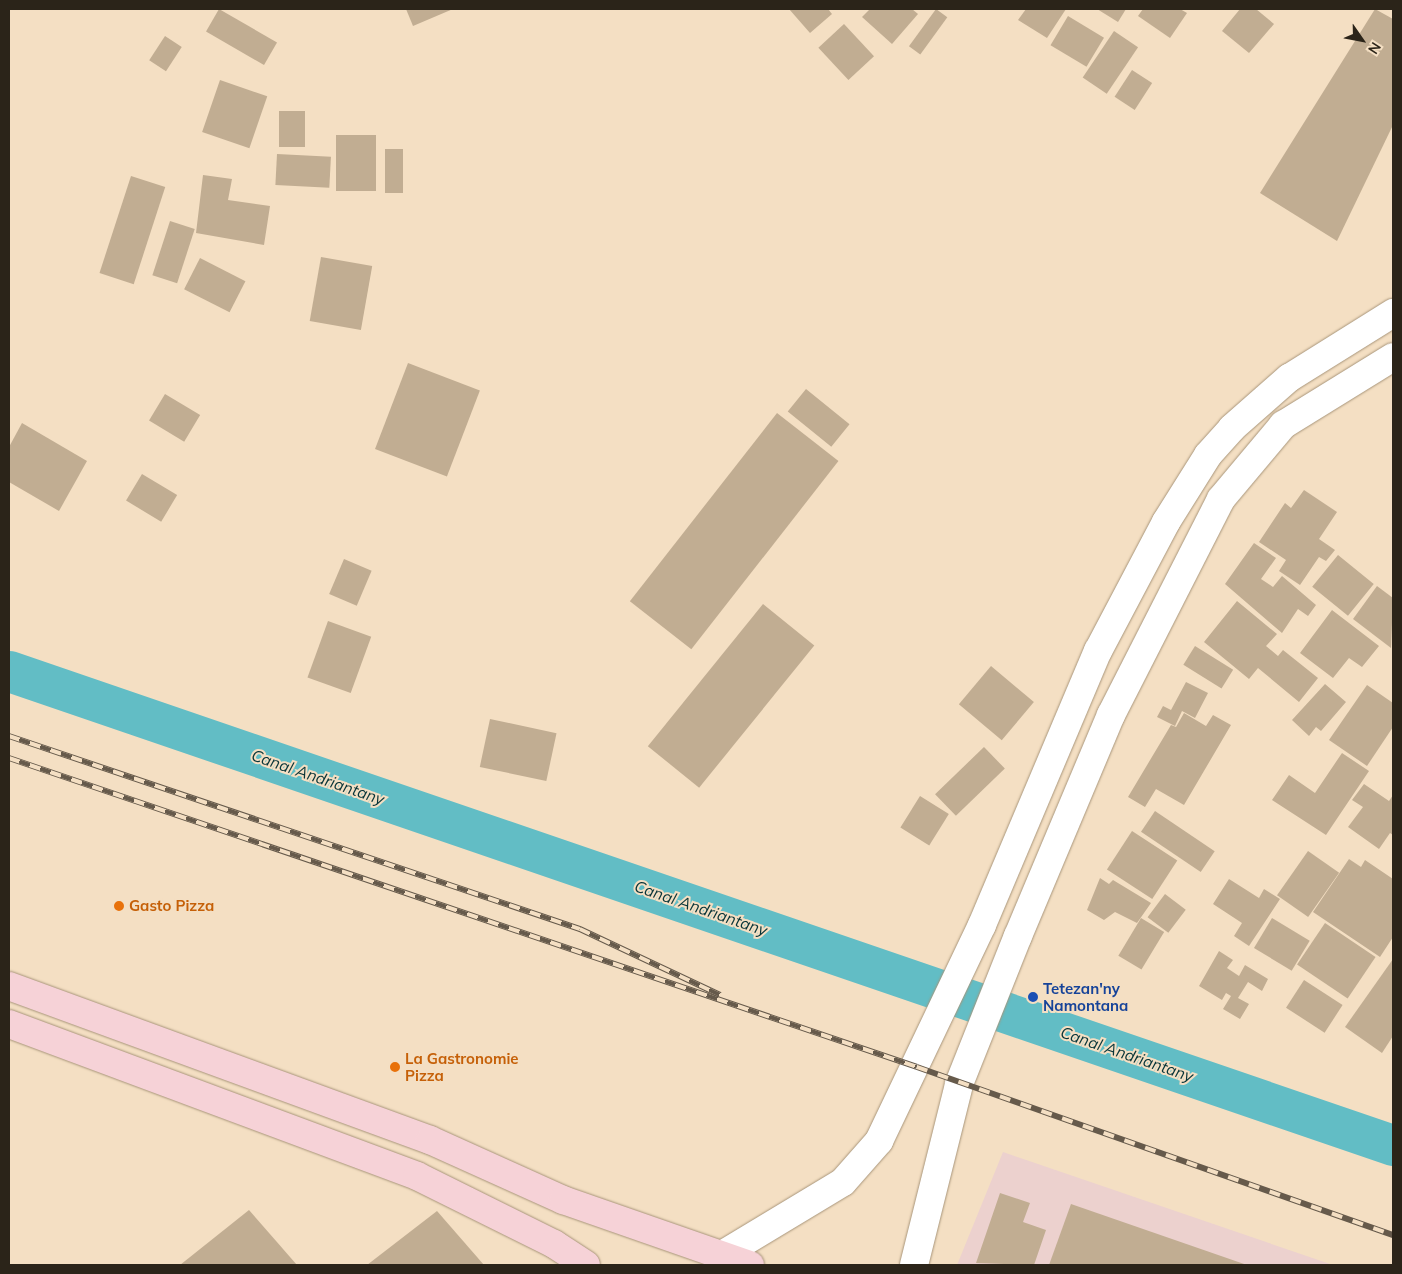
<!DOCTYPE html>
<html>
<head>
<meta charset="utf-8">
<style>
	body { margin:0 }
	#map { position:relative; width:1402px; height:1274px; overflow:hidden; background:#f4dfc3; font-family:Mulish,sans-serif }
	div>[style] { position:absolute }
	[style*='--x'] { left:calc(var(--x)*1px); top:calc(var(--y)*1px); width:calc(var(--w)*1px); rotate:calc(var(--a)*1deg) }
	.industrial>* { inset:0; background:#ecd1ce }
	.canal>* { height:41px; margin:-20.5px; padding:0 20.5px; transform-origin:20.5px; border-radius:20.5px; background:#62bdc5 }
	.building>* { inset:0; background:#c1ad92; transform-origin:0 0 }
	.roads { filter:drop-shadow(0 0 1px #a8957a) drop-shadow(0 0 1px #a8957a) }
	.tertiary>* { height:28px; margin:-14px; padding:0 14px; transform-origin:14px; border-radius:14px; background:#fff }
	.primary>* { height:28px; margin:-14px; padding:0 14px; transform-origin:14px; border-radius:14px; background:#f6d2d7 }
	.rail>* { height:5.5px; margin-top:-2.75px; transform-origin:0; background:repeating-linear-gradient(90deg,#f4dfc3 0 11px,#665a4b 0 22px); box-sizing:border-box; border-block:1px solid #665a4b }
	.dots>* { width:14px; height:14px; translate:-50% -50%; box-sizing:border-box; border:2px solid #f4dfc3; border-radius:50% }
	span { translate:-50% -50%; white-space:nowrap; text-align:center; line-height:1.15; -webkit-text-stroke:4px #f4dfc3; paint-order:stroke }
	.food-label { font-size:15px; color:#c56008; font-weight:700 }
	.left { translate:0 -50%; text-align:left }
	.transit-label { font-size:15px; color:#164399; font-weight:700 }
	.water-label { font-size:16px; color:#073438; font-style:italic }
	.frame { position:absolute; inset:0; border:10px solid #2b2419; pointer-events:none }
	.north { position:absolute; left:1337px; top:15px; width:50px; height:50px; -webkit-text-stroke:4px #f4dfc3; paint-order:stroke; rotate:123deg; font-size:14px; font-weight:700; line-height:20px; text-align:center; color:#2b2419 }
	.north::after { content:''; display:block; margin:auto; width:18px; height:22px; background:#2b2419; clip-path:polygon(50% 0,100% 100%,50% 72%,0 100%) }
</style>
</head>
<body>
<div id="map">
	<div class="industrial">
		<i style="clip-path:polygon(1003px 1152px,1333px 1265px,957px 1265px)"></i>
	</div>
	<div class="canal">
		<i style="--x:9;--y:671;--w:1463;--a:18.91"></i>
	</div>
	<div class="building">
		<i style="left:219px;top:9px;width:67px;height:26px;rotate:30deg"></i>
		<i style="clip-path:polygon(406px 9px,453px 9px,413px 26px)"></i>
		<i style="clip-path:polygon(789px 9px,828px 9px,832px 14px,810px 33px)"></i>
		<i style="clip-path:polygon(870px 9px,912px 9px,918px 14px,892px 44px,862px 17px)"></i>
		<i style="left:936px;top:9px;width:14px;height:46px;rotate:36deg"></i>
		<i style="clip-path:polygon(1026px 9px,1066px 9px,1047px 38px,1018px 20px)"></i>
		<i style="clip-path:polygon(1097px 9px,1126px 9px,1118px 22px)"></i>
		<i style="clip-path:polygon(1143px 9px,1180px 9px,1187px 13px,1170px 38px,1138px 16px)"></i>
		<i style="clip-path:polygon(1240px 9px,1256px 9px,1274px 24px,1249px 53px,1222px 31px)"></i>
		<i style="clip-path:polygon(1375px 9px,1393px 19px,1393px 125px,1337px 241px,1260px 193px)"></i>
		<i style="left:1068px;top:16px;width:42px;height:34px;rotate:31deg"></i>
		<i style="left:844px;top:24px;width:44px;height:35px;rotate:47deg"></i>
		<i style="left:1114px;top:31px;width:29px;height:56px;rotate:34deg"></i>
		<i style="left:165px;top:36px;width:20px;height:29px;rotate:33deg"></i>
		<i style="left:1132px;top:70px;width:24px;height:32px;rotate:33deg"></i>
		<i style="left:220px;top:80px;width:50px;height:55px;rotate:19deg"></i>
		<i style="left:279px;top:111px;width:26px;height:36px"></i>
		<i style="left:376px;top:135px;width:56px;height:40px;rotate:90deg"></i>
		<i style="left:385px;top:149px;width:18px;height:44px"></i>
		<i style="left:277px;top:154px;width:54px;height:31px;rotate:3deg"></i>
		<i style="clip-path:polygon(203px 175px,232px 179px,228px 200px,270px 206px,264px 245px,196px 233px)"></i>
		<i style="left:131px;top:176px;width:36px;height:102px;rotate:18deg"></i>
		<i style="left:170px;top:221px;width:26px;height:57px;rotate:18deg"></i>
		<i style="left:321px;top:257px;width:52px;height:65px;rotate:10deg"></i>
		<i style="left:200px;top:258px;width:51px;height:35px;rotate:27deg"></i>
		<i style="left:408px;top:363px;width:77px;height:92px;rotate:21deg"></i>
		<i style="left:806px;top:389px;width:56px;height:29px;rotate:39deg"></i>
		<i style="left:165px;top:394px;width:41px;height:31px;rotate:31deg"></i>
		<i style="left:777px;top:413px;width:78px;height:239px;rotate:38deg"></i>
		<i style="clip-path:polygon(22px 423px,87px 461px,59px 511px,9px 482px,9px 447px)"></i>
		<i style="left:142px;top:474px;width:41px;height:31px;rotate:31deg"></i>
		<i style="clip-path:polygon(1304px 490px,1337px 512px,1319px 539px,1335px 550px,1326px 561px,1319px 557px,1300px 585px,1279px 571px,1286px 560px,1259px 542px,1285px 503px,1291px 508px)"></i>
		<i style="clip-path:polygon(1254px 543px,1276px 558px,1261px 579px,1273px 587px,1282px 576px,1316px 605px,1308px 616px,1298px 609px,1282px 633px,1225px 584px)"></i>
		<i style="left:1338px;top:555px;width:46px;height:41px;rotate:39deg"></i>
		<i style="left:344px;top:559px;width:30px;height:38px;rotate:23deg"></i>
		<i style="clip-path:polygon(1377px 586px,1393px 598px,1391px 648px,1353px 619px)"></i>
		<i style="clip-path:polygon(1237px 601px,1277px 634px,1266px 646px,1278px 656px,1283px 650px,1318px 678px,1299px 702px,1258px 668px,1249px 679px,1204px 642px)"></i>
		<i style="left:763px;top:604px;width:66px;height:183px;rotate:39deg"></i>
		<i style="clip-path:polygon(1332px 610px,1379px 646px,1362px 667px,1349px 658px,1333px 678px,1300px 653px)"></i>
		<i style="left:328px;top:621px;width:46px;height:60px;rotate:20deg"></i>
		<i style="left:1195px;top:646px;width:45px;height:22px;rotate:32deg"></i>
		<i style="left:991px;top:666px;width:56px;height:50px;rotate:40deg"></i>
		<i style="clip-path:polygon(1186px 682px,1208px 693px,1195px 718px,1182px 711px,1175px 726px,1157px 717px,1163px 706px,1171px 710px)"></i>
		<i style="clip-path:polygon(1325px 684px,1346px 702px,1321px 731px,1316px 727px,1309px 736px,1292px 720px)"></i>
		<i style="clip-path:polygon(1367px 685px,1393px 703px,1393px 727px,1367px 766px,1329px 740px)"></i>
		<i style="clip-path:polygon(1184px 713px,1206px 726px,1213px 715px,1231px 725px,1184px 805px,1156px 789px,1145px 807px,1128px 797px,1171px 725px,1176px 727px)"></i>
		<i style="left:490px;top:719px;width:68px;height:49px;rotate:12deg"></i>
		<i style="left:984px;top:747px;width:30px;height:68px;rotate:46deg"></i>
		<i style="clip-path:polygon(1342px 753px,1369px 771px,1326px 835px,1272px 800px,1289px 775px,1315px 793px)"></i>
		<i style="clip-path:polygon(1364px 784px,1389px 801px,1393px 795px,1393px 835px,1390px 833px,1379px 849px,1348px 827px,1363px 807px,1352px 800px)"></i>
		<i style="left:920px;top:796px;width:34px;height:37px;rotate:32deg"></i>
		<i style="left:1155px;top:811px;width:72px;height:25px;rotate:34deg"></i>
		<i style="left:1132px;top:831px;width:54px;height:46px;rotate:33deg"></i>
		<i style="left:1308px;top:851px;width:38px;height:54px;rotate:35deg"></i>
		<i style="clip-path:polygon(1349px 859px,1361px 867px,1365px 860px,1393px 879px,1393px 937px,1380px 957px,1313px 912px)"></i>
		<i style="clip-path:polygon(1100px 878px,1109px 884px,1113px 880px,1151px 903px,1137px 923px,1115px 912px,1104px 920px,1087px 910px)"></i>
		<i style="clip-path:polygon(1229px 879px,1259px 898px,1264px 889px,1280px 899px,1249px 946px,1234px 936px,1242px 923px,1213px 904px)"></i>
		<i style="left:1165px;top:894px;width:26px;height:29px;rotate:37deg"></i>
		<i style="left:1141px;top:918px;width:27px;height:44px;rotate:31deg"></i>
		<i style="left:1272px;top:918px;width:44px;height:35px;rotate:31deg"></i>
		<i style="left:1325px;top:923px;width:61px;height:50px;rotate:34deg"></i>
		<i style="clip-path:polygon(1219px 951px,1233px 960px,1227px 968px,1239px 976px,1245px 965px,1268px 979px,1262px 991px,1248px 982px,1238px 998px,1249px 1004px,1240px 1019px,1223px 1009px,1231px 996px,1226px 993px,1222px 1000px,1199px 986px)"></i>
		<i style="clip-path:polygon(1393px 959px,1393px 1036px,1382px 1053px,1345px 1027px)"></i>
		<i style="left:1304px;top:980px;width:46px;height:33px;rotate:33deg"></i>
		<i style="clip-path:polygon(1000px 1193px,1030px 1203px,1023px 1222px,1046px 1230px,1034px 1265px,976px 1263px)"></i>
		<i style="clip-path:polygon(1071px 1204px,1247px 1265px,1049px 1265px)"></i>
		<i style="clip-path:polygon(249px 1210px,297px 1265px,180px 1265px)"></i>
		<i style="clip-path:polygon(437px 1211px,484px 1265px,367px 1265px)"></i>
	</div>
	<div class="roads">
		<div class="tertiary">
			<i style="--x:722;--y:1255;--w:141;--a:-31.1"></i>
			<i style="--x:843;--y:1182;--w:55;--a:-48.7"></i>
			<i style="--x:879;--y:1141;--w:239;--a:-64.5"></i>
			<i style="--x:982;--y:925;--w:298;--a:-67.1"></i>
			<i style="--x:1098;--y:651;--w:146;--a:-62.2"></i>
			<i style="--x:1166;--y:522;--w:79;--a:-57.9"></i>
			<i style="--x:1208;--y:455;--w:36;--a:-48"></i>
			<i style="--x:1232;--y:428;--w:76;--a:-41.3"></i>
			<i style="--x:1289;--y:378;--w:123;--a:-32"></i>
			<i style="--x:914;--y:1265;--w:187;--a:-76"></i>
			<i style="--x:959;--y:1084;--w:159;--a:-68.3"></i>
			<i style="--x:1018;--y:936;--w:240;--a:-67.2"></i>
			<i style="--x:1111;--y:715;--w:242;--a:-63"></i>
			<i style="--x:1221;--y:499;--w:97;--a:-50"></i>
			<i style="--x:1283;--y:425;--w:129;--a:-31.7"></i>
		</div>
		<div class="primary">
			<i style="--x:9;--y:986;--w:448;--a:20.1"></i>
			<i style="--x:430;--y:1140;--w:146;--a:24.3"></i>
			<i style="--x:563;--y:1200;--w:198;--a:19.2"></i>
			<i style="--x:9;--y:1024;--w:435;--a:20.4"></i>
			<i style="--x:417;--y:1176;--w:153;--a:26.4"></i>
			<i style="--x:554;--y:1244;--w:38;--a:33"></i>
		</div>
	</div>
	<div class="rail">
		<i style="--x:9;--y:736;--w:603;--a:18.68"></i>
		<i style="--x:580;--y:929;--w:155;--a:25.2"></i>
		<i style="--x:9;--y:758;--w:959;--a:18.79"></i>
		<i style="--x:917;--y:1067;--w:505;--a:19.44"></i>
	</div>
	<div class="dots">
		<i style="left:119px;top:906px;background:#e8710a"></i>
		<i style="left:1033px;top:997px;background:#1a4fb4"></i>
		<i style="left:395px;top:1067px;background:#e8710a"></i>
	</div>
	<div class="food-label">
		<span class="left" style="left:129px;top:906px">Gasto Pizza</span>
		<span class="left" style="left:405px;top:1067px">La Gastronomie<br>Pizza</span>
	</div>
	<div class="transit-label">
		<span class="left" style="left:1043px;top:997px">Tetezan'ny<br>Namontana</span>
	</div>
	<div class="water-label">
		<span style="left:318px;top:777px;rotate:19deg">Canal Andriantany</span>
		<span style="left:701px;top:908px;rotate:19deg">Canal Andriantany</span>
		<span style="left:1127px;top:1054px;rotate:19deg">Canal Andriantany</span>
	</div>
	<div class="frame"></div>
	<div class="north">N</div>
</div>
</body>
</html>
